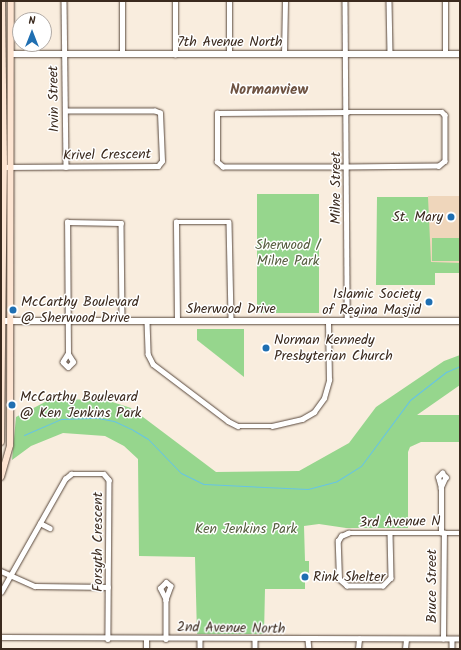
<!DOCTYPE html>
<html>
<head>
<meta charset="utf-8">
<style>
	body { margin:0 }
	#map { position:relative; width:461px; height:650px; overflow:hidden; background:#f9edde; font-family:Kalam,sans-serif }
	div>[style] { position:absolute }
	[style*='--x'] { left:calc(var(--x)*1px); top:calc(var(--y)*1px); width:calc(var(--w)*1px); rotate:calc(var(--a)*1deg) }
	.built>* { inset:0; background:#efd6bb; transform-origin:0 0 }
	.green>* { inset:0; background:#96d68d; transform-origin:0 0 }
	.stream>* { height:1px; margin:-0.5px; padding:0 0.5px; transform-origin:0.5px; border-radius:0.5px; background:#67c4e5 }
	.roads { filter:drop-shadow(0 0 1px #58473b) drop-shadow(0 0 1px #58473b) }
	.minor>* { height:4.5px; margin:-2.25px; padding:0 2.25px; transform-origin:2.25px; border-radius:2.25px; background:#fff }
	.tertiary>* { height:5.5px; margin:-2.75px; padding:0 2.75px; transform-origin:2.75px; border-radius:2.75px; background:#fff }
	.secondary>* { height:6px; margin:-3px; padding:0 3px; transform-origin:3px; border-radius:3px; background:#fde4d1 }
	.dots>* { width:11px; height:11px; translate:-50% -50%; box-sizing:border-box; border:2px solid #fff; border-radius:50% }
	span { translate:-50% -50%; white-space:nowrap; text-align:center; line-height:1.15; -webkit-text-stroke:3px #fff; paint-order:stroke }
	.street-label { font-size:14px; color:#3b2a1e }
	.poi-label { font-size:14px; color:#3b2a1e }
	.right { translate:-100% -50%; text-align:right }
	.left { translate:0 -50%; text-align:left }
	.park-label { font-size:14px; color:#565e3f }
	.neighbourhood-label { font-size:15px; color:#6e5342; font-weight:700 }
	.frame { position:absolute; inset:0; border:2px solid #3b2a1e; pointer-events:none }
	.north { position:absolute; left:12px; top:12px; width:40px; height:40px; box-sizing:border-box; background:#fff; border:1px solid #b1aaa5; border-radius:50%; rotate:0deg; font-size:11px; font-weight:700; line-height:16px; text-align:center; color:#3b2a1e }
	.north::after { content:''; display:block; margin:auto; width:14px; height:18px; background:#1f6fb2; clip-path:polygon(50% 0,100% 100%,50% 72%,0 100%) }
</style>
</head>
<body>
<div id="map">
	<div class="built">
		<i style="left:460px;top:196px;width:67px;height:32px;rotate:90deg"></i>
	</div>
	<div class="green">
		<i style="left:257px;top:194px;width:62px;height:119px"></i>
		<i style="clip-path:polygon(377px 197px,428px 197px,431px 262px,460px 263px,460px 273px,435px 273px,435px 285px,376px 285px)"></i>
		<i style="left:432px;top:238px;width:28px;height:23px"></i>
		<i style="clip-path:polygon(197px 329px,244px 329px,244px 377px,197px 340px)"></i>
		<i style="clip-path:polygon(460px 355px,460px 385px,417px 415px,460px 415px,460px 442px,421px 442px,410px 447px,408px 452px,408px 528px,346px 528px,319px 524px,304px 526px,305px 561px,309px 561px,309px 579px,305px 579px,305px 589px,265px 589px,264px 634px,197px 634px,195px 557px,139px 556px,138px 459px,124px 446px,105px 436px,63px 433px,31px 446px,12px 460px,16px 417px,51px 399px,106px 400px,131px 408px,216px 472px,299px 471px,349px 443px,376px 407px,444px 361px)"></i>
	</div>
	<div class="stream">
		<i style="--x:24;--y:435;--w:40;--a:-23.4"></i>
		<i style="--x:61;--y:419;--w:37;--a:-2"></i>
		<i style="--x:98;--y:418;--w:16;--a:11"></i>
		<i style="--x:114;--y:421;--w:21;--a:25"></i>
		<i style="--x:133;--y:430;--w:17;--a:31"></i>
		<i style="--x:148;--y:439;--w:47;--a:45.9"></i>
		<i style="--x:181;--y:473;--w:25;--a:26"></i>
		<i style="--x:204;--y:484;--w:104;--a:2.8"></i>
		<i style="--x:308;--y:489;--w:30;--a:-15"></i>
		<i style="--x:337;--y:481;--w:28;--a:-32"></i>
		<i style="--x:361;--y:466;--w:82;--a:-53.4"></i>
		<i style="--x:410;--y:400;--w:46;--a:-37.9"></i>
		<i style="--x:446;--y:372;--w:15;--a:-23"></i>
	</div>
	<div class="roads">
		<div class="minor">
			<i style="--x:64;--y:1;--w:166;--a:89.3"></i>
			<i style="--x:345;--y:1;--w:320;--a:89.6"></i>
			<i style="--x:389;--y:1;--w:53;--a:88.9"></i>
			<i style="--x:229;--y:53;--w:52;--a:-90"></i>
			<i style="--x:122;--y:54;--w:53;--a:-90"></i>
			<i style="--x:284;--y:54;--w:53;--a:-88.9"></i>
			<i style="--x:445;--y:54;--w:53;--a:-90"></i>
			<i style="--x:175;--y:55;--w:54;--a:-90"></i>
			<i style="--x:347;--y:112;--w:95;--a:0"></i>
			<i style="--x:442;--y:112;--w:4;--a:45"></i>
			<i style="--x:445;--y:115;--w:46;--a:90"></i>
			<i style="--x:445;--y:161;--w:8;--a:140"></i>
			<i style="--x:439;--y:166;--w:92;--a:179.4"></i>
			<i style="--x:347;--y:167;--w:124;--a:180"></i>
			<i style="--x:223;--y:167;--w:8;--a:-140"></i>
			<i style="--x:217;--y:162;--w:49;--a:-90"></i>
			<i style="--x:217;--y:113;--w:130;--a:-0.4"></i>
			<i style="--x:1;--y:167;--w:157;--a:-0.4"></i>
			<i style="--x:158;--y:166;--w:6;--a:-51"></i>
			<i style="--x:162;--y:161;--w:48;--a:-92.4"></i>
			<i style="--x:160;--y:113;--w:5;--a:-158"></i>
			<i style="--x:155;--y:111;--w:89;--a:180"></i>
			<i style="--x:147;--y:321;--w:33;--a:88"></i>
			<i style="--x:148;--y:354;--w:11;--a:63"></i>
			<i style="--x:153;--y:364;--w:94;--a:37.2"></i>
			<i style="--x:228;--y:421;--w:11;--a:27"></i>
			<i style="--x:238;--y:426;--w:34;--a:0"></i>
			<i style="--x:272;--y:426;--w:31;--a:-13"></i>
			<i style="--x:302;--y:419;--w:14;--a:-30"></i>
			<i style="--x:314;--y:412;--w:17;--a:-54"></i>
			<i style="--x:324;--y:398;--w:19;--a:-74"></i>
			<i style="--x:329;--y:380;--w:59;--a:-91"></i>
			<i style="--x:177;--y:321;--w:99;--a:-90.6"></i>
			<i style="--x:176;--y:222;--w:53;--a:0"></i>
			<i style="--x:229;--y:222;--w:99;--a:88.8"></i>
			<i style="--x:68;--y:354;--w:9;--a:122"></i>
			<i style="--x:63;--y:362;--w:7;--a:45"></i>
			<i style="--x:68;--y:367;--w:7;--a:-45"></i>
			<i style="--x:73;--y:362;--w:9;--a:-122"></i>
			<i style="--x:68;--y:354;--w:132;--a:-90.4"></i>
			<i style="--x:67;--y:222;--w:54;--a:1.1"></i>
			<i style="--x:121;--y:223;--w:98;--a:89.4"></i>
			<i style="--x:40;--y:523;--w:11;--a:27"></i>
			<i style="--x:390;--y:533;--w:45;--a:88.7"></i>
			<i style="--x:391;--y:578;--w:11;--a:135"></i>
			<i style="--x:383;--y:586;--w:36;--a:180"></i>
			<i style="--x:347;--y:586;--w:11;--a:-139"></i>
			<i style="--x:339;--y:579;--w:38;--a:-92"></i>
			<i style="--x:338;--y:541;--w:6;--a:-59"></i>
			<i style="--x:341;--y:536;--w:8;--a:-23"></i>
			<i style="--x:348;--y:533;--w:112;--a:0"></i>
			<i style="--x:441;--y:533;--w:45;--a:-90"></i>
			<i style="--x:441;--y:488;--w:11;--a:-105"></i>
			<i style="--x:438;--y:477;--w:6;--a:-45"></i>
			<i style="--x:442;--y:473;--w:6;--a:45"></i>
			<i style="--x:446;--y:477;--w:12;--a:114"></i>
			<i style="--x:1;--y:571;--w:37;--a:24"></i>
			<i style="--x:35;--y:586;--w:73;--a:0.8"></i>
			<i style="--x:1;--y:592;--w:130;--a:-60.5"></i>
			<i style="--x:65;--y:479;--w:8;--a:-40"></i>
			<i style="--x:71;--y:474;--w:33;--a:0"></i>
			<i style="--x:104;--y:474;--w:8;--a:50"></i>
			<i style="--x:109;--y:480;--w:159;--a:90.4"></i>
			<i style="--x:166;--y:600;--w:13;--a:-117"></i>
			<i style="--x:160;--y:588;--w:8;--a:-45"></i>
			<i style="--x:166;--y:582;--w:6;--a:39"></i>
			<i style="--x:171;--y:586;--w:15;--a:110"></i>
			<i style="--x:166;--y:600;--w:39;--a:90"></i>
			<i style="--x:1;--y:637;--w:459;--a:0.2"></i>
			<i style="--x:200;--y:639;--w:10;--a:90"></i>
			<i style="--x:443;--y:639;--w:106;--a:-89.5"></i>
			<i style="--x:452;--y:639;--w:10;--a:90"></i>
			<i style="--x:255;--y:640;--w:9;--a:90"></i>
			<i style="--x:308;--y:640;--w:9;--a:84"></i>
			<i style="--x:146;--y:649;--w:10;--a:-90"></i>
			<i style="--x:358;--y:649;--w:10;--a:-84"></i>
			<i style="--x:405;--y:649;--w:9;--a:-84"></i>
		</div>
		<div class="tertiary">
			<i style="--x:12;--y:54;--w:448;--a:0"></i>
			<i style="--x:1;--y:321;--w:459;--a:0"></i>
		</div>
		<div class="secondary">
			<i style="--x:1;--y:442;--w:275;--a:-89.4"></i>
			<i style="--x:4;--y:167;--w:166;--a:-90.7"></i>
			<i style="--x:1;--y:477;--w:33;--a:-74"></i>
			<i style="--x:10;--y:445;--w:444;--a:-89.9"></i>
		</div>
	</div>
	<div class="dots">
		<i style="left:451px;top:217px;background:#1f6fb2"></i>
		<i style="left:429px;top:302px;background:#1f6fb2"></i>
		<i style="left:13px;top:310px;background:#1f6fb2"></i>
		<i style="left:266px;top:348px;background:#1f6fb2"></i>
		<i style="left:12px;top:405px;background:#1f6fb2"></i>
		<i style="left:305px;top:577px;background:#1f6fb2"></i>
	</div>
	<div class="street-label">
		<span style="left:230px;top:42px">7th Avenue North</span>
		<span style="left:54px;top:99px;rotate:-91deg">Irvin Street</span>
		<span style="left:107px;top:155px;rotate:-1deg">Krivel Crescent</span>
		<span style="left:336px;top:188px;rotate:-90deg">Milne Street</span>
		<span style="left:231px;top:309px">Sherwood Drive</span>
		<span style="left:400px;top:522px;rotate:-1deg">3rd Avenue N</span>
		<span style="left:98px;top:542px;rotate:-90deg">Forsyth Crescent</span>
		<span style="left:432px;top:586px;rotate:-90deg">Bruce Street</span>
		<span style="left:231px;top:628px;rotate:1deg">2nd Avenue North</span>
	</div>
	<div class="poi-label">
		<span class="right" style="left:443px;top:217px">St. Mary</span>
		<span class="right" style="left:421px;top:302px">Islamic Society<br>of Regina Masjid</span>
		<span class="left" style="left:21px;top:310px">McCarthy Boulevard<br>@ Sherwood Drive</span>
		<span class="left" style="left:274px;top:348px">Norman Kennedy<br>Presbyterian Church</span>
		<span class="left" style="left:20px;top:405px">McCarthy Boulevard<br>@ Ken Jenkins Park</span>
		<span class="left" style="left:313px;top:577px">Rink Shelter</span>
	</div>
	<div class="park-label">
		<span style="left:288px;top:253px">Sherwood /<br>Milne Park</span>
		<span style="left:246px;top:529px">Ken Jenkins Park</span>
	</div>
	<div class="neighbourhood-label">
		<span style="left:269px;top:91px">Normanview</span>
	</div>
	<div class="frame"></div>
	<div class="north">N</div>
</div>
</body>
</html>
